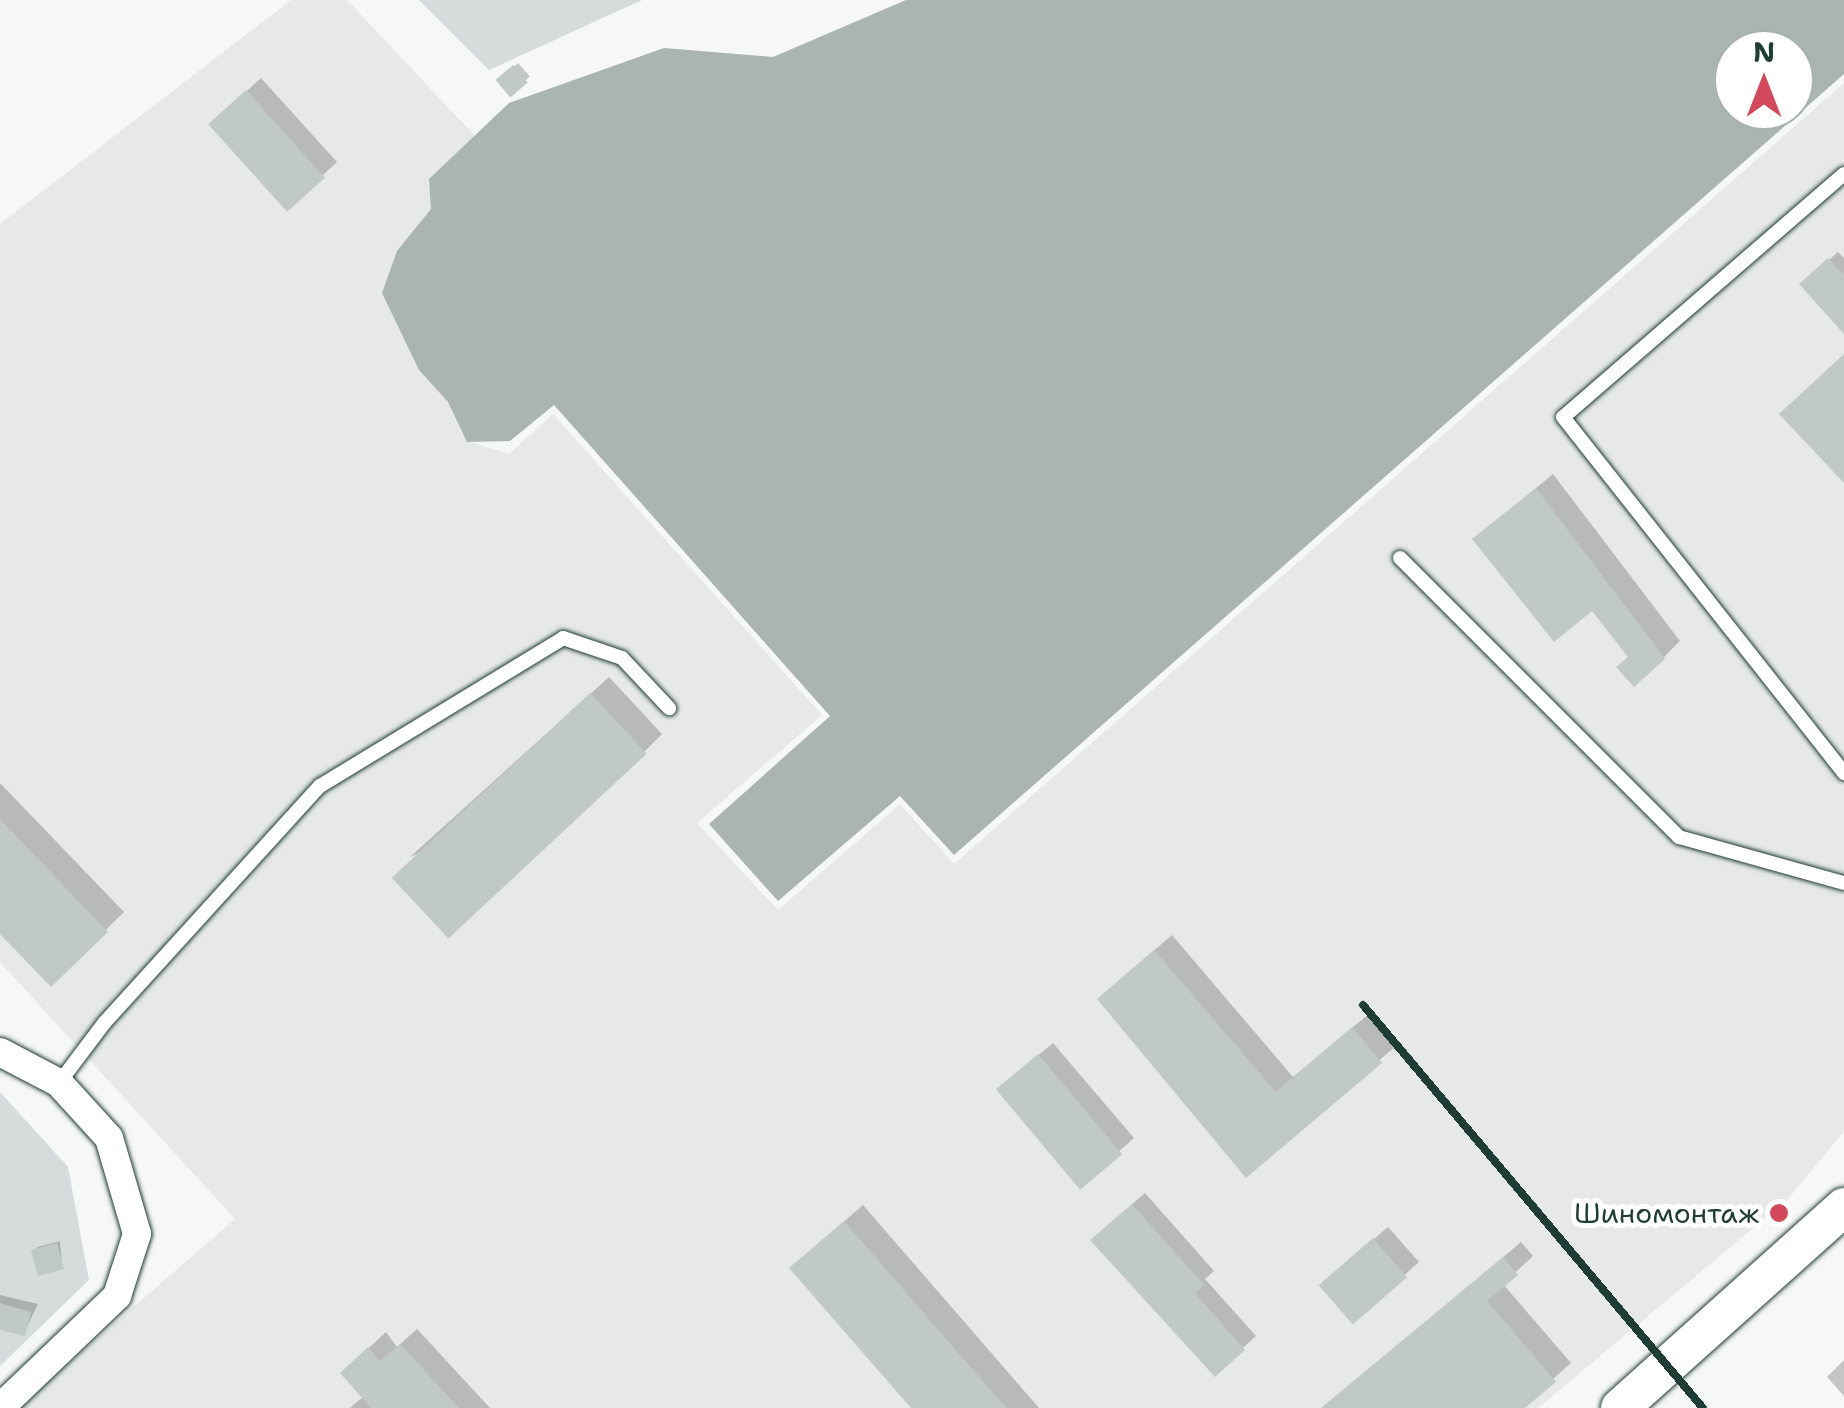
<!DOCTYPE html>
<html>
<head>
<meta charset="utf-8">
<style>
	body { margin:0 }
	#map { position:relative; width:1844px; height:1408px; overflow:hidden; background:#f6f7f7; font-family:"Shantell Sans",sans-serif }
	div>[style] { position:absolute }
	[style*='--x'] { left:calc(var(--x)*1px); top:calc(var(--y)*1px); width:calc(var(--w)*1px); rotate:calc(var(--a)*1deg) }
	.built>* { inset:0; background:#e6e9e8 }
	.green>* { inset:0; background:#d6dcdb }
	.water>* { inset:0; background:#aab5b1 }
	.shadow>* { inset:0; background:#0003; transform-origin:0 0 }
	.building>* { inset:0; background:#c0c9c6; transform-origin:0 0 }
	.roads { filter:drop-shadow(0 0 2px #1f3d34) drop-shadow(0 0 2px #1f3d34) }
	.service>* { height:14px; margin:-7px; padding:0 7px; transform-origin:7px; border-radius:7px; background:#fff }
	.minor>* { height:28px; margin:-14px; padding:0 14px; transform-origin:14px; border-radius:14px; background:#fff }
	.secondary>* { height:38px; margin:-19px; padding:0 19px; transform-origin:19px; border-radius:19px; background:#fff }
	.rail>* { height:8px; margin:-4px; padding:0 4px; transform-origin:4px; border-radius:4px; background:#1f3d34 }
	.dots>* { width:28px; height:28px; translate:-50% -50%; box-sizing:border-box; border:5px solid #fff; border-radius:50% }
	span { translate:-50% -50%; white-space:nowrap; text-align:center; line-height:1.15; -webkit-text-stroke:10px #fff; paint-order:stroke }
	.poi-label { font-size:28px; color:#1f3d34 }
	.right { translate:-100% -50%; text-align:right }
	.north { position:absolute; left:1714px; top:30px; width:100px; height:100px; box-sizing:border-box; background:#fff; border:2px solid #a5b1ae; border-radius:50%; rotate:0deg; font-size:28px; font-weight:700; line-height:40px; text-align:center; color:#1f3d34 }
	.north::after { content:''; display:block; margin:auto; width:35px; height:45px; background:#d1495b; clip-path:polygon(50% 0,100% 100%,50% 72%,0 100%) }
</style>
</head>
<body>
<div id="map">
	<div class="built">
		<i style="clip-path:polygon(291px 0,347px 0,475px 136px,429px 179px,432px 209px,397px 251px,419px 370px,448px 402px,467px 441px,509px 454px,553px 414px,822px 715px,697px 823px,778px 910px,900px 804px,954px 864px,1844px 83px,1844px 1131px,1789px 1198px,1538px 1408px,17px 1408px,235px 1219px,0 962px,0 224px)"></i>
	</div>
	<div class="green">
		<i style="clip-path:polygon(419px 0,642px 0,489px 70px)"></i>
		<i style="clip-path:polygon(0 1092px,68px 1167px,89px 1280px,0 1366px)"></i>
	</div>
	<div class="water">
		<i style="clip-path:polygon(evenodd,906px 0,1844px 0,1844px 74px,954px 855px,900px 796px,778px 901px,709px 824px,830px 716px,554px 405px,510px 441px,467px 442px,448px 402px,419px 370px,382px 293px,397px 251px,431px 209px,429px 179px,509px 103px,664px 48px,773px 57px,906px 0,1734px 50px,1794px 50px,1794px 110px,1734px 110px,1734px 50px)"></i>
	</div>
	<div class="shadow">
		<i style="left:518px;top:63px;width:18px;height:26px;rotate:49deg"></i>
		<i style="clip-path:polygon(261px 78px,337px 162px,287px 208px,225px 111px)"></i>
		<i style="clip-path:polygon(1838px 252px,1844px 258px,1844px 310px,1802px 284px)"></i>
		<i style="clip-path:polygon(1553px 474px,1680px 641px,1663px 658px,1631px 656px,1593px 608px,1475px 539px)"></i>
		<i style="clip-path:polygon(609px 677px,662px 734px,644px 752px,410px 857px)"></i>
		<i style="clip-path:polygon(0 783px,124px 912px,51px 983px,0 930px)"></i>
		<i style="clip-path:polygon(1172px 935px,1293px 1077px,1370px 1013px,1397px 1045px,1246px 1175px,1116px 983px)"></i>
		<i style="clip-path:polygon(1053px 1043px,1134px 1138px,1081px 1185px,1013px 1076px)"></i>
		<i style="clip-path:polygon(1145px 1193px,1214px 1271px,1205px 1279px,1256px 1336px,1215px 1373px,1105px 1228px)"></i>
		<i style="clip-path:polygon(863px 1205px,1039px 1408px,914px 1408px,811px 1250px)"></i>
		<i style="clip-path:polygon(1388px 1227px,1419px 1262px,1353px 1321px,1335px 1272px)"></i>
		<i style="clip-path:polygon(60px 1241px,62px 1267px,34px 1250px,38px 1247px)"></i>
		<i style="clip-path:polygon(1521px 1242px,1533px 1256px,1503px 1284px,1571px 1363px,1521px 1408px,1324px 1408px)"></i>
		<i style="clip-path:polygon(0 1295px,38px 1304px,24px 1333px,0 1328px)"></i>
		<i style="clip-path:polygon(417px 1329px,490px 1408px,350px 1408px,364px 1396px,359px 1357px,386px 1332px,397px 1347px)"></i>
		<i style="clip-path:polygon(1844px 1360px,1844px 1396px,1827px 1377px)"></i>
	</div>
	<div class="building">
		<i style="left:513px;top:65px;width:23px;height:23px;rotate:50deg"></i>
		<i style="left:246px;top:90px;width:118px;height:51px;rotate:48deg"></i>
		<i style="clip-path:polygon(1828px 258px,1844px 275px,1844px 334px,1799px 284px)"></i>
		<i style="clip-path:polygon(1844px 354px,1844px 483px,1779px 414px)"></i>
		<i style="clip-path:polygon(1536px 488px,1665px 659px,1634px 687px,1616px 667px,1628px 657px,1592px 611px,1554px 642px,1472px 539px)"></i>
		<i style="left:590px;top:693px;width:83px;height:271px;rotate:47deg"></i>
		<i style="clip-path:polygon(0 819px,108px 932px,51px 987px,0 934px)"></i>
		<i style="clip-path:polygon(1154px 950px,1276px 1092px,1352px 1027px,1382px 1063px,1246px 1178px,1097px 999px)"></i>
		<i style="left:1038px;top:1054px;width:131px;height:55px;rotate:50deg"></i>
		<i style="clip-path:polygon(1132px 1204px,1204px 1285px,1195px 1293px,1245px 1350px,1215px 1377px,1090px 1240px)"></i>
		<i style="clip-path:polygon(844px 1221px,1006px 1408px,911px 1408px,789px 1268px)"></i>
		<i style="left:1373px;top:1238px;width:52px;height:72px;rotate:49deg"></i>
		<i style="left:57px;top:1243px;width:27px;height:27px;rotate:75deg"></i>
		<i style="clip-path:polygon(1503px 1257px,1518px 1275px,1487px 1301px,1556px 1382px,1525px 1408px,1321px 1408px)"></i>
		<i style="clip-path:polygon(0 1303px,31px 1312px,25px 1336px,0 1330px)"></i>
		<i style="clip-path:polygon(400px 1344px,459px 1408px,371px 1408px,340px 1373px,368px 1347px,380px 1361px)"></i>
	</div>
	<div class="roads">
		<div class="service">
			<i style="--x:1844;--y:174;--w:371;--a:139.1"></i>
			<i style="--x:1563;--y:417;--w:454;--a:51.7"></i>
			<i style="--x:1400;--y:558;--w:395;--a:45"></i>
			<i style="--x:1679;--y:837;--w:171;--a:15.6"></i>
			<i style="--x:59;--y:1083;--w:76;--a:-53"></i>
			<i style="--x:105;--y:1022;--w:319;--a:-47.7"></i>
			<i style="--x:320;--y:786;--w:285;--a:-31.3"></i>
			<i style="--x:563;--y:638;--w:62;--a:18.7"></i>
			<i style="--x:622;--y:658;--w:69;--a:46.8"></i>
		</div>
		<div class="minor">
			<i style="--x:0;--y:1052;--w:67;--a:27.7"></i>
			<i style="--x:59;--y:1083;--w:74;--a:47.7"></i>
			<i style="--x:109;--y:1138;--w:100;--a:73.7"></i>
			<i style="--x:137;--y:1234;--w:65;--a:107.9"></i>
			<i style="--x:117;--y:1296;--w:162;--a:136.3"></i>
		</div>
		<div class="secondary">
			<i style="--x:1620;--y:1408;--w:301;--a:-41.9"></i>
		</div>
	</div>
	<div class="rail">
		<i style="--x:1363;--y:1005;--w:527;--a:49.85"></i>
	</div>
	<div class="dots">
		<i style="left:1779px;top:1213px;background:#d1495b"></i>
	</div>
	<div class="poi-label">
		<span class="right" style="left:1759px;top:1213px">Шиномонтаж</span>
	</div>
	<div class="north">N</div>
</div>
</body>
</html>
